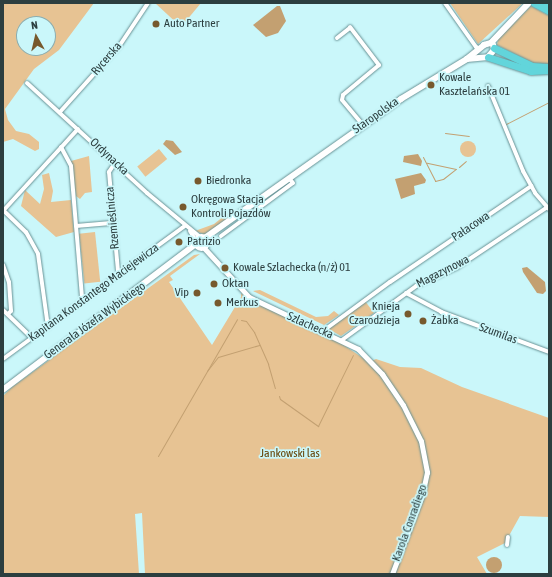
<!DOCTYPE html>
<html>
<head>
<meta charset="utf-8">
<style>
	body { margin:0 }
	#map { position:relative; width:552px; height:577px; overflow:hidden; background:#caf7fa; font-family:"Asap Condensed",sans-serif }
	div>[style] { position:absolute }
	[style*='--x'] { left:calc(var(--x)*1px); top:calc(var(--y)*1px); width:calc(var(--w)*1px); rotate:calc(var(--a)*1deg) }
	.green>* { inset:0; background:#e7c393; transform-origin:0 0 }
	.round { border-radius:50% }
	.water>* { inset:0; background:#c3a071 }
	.stream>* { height:1px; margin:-0.5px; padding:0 0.5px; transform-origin:0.5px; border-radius:0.5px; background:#c3a071 }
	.roads { filter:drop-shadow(0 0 1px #689295) drop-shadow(0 0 1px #689295) }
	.minor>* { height:4px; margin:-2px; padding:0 2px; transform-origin:2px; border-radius:2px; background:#fff }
	.tertiary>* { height:5px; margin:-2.5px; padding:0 2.5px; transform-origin:2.5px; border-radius:2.5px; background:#fff }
	.secondary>* { height:5.5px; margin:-2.75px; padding:0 2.75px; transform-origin:2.75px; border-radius:2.75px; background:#fff }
	.secondary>.ring { margin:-2.75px; padding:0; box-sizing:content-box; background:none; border:5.5px solid #fff; border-radius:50% }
	.motorway>* { height:7px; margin:-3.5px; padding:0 3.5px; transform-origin:3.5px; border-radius:3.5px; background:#62d5db }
	.dots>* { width:11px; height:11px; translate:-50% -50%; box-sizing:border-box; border:2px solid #caf7fa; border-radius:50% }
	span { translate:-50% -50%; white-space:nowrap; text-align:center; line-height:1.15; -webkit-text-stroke:3.5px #caf7fa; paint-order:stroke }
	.poi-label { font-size:12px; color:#2c3e3f }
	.left { translate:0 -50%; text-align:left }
	.right { translate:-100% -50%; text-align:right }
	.street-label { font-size:12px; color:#2c3e3f }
	.park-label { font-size:12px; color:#664306 }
	.frame { position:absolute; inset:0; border:4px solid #2c3e3f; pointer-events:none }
	.north { position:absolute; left:16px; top:16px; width:40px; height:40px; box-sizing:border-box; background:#caf7fa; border:1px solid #8badaf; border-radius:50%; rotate:352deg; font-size:11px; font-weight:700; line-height:16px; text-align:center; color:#2c3e3f }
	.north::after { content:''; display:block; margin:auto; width:14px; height:18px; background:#77592d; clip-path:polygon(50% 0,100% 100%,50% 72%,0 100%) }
</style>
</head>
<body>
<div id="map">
	<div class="green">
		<i style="clip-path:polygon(evenodd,3px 3px,94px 3px,59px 50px,34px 69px,5px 109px,8px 120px,16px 131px,29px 134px,39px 142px,39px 149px,35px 151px,13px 139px,3px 142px,3px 3px,24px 24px,48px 24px,48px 48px,24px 48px,24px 24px)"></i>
		<i style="clip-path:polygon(155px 3px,201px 3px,181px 27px)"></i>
		<i style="clip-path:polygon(450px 3px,523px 3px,478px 44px)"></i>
		<i style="clip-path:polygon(531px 6px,549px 16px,549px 64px,539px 66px,497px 45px,498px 39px)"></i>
		<i class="round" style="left:460px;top:141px;width:16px;height:16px"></i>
		<i style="left:159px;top:149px;width:13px;height:28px;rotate:51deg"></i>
		<i style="clip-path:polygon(89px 156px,92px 192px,85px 193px,80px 199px,76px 196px,71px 161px)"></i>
		<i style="clip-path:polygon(49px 173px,53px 191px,51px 202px,71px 200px,74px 232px,56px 237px,21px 206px,25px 190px,40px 204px,44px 189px,42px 175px)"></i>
		<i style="clip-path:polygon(242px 211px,206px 235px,195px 231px,214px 224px,229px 212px)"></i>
		<i style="left:95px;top:232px;width:50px;height:16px;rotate:84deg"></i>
		<i style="clip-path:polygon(200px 254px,170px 276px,173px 280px,169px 282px,212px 345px,241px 297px,241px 293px,247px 299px,333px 338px,369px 362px,376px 359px,400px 367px,421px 368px,462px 387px,549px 418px,549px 517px,520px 516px,505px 543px,477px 557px,487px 574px,145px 574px,142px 513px,135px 514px,139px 574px,3px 574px,3px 396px,12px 387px,194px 255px)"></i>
		<i style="clip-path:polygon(260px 290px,316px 317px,328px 316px,334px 311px,339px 315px,324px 325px,253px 291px)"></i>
		<i style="clip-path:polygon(365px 301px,374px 313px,341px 336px,327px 328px)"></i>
	</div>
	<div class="water">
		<i style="clip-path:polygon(277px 6px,280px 6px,286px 21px,278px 33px,266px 37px,253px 25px)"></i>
		<i style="clip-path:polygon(166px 140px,173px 141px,182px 152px,175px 155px,163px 144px)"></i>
		<i style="clip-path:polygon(418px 154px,422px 161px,421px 166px,403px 162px,404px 156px)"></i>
		<i style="clip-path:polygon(421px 173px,426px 180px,425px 183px,414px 186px,415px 194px,401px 199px,395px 179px)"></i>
		<i style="clip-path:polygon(527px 267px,545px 282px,546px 291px,543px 294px,537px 293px,523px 272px,522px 268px)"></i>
		<i class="round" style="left:486px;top:557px;width:16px;height:16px"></i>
	</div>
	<div class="stream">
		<i style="--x:506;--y:124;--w:48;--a:-27.1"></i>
		<i style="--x:445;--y:133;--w:24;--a:7"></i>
		<i style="--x:423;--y:157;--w:27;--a:63"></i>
		<i style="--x:435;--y:181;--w:8;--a:-14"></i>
		<i style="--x:443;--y:179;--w:16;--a:-38"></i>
		<i style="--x:456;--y:169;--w:30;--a:-168"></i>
		<i style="--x:459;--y:167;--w:9;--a:-41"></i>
		<i style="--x:241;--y:320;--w:5;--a:11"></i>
		<i style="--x:246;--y:321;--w:14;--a:54"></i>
		<i style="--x:254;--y:332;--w:35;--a:66"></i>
		<i style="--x:268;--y:364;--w:25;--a:74"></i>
		<i style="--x:207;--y:371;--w:18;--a:-52"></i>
		<i style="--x:218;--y:357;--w:43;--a:-16.3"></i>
		<i style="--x:279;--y:396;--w:3;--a:72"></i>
		<i style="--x:280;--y:399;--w:47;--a:35.4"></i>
		<i style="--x:318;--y:426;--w:79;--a:-63.8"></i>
		<i style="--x:158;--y:456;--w:158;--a:-60"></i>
	</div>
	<div class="roads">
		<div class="minor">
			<i style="--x:445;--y:3;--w:54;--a:54.8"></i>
			<i style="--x:476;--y:47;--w:4;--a:27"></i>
			<i style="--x:350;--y:27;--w:48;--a:52.7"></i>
			<i style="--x:379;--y:65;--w:47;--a:140.2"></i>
			<i style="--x:343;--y:95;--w:5;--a:101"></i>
			<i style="--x:342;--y:100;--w:33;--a:50"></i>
			<i style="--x:337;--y:38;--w:16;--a:-38"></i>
			<i style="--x:27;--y:83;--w:163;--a:42.5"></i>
			<i style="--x:147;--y:193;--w:69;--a:39.7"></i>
			<i style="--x:488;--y:86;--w:92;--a:67.6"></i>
			<i style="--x:523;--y:171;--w:25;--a:61"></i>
			<i style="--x:535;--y:193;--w:21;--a:49"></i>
			<i style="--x:60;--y:112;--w:90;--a:-48.2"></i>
			<i style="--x:120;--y:45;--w:50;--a:-56.3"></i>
			<i style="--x:61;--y:147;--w:21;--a:62"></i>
			<i style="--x:71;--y:166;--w:130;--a:85.2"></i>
			<i style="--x:82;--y:296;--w:5;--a:53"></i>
			<i style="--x:115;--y:163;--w:11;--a:124"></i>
			<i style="--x:109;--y:172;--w:98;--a:84.8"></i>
			<i style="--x:118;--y:270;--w:4;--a:45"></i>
			<i style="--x:3;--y:210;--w:32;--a:44"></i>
			<i style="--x:26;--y:232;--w:25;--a:61"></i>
			<i style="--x:38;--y:254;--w:74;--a:82.2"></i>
			<i style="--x:3;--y:211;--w:111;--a:-47.6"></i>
			<i style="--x:76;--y:226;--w:38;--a:-5"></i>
			<i style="--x:190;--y:231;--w:12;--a:59"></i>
			<i style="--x:221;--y:236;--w:89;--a:-36.4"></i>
			<i style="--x:293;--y:183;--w:6;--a:-129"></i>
			<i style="--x:3;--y:265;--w:18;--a:71"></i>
			<i style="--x:9;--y:282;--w:29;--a:86"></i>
			<i style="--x:11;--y:311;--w:4;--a:135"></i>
			<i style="--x:406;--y:293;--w:40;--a:28"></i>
			<i style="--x:441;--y:312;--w:115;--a:20.3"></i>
			<i style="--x:3;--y:310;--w:40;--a:44"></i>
			<i style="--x:323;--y:331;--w:83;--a:-36.2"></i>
			<i style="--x:390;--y:282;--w:171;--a:-34.2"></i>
			<i style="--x:342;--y:340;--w:92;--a:-36.1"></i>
			<i style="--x:416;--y:286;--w:44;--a:-24.2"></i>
			<i style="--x:456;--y:268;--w:108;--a:-33.7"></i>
			<i style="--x:3;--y:359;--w:225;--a:-36.2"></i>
			<i style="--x:507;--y:545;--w:8;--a:-83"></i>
		</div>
		<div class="tertiary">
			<i style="--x:204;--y:248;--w:67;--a:47.4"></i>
			<i style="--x:249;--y:297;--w:121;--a:25.5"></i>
			<i style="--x:358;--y:349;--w:35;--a:46"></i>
			<i style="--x:382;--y:374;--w:37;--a:56"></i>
			<i style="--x:403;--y:405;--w:40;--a:63.4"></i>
			<i style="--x:421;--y:441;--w:32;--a:79"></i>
			<i style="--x:427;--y:472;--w:24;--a:102"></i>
			<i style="--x:422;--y:495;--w:85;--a:110.8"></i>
		</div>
		<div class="secondary">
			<i style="--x:491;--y:43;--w:55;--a:-46.5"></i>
			<i style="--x:467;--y:59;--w:21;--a:-5"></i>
			<i style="--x:488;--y:57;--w:9;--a:-49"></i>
			<i style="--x:494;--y:50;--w:5;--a:-101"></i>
			<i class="ring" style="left:196px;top:237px;width:6.5px;height:6.5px"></i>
			<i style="--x:205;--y:238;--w:240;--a:-35.3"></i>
			<i style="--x:401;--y:99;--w:77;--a:-31.2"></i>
			<i style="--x:467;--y:59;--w:22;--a:-39"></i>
			<i style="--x:484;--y:45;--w:7;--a:-16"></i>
			<i style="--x:3;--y:390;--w:242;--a:-37.1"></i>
		</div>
		<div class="motorway">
			<i style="--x:534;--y:3;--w:17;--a:28"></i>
			<i style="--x:546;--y:3;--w:3;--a:18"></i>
			<i style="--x:494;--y:48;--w:42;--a:25.3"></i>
			<i style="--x:532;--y:66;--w:15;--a:4"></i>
			<i style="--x:488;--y:57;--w:45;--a:18"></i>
			<i style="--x:531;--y:71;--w:18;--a:-3"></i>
		</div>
	</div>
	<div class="dots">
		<i style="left:156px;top:24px;background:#77592d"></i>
		<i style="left:431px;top:85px;background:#77592d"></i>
		<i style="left:198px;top:181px;background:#77592d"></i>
		<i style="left:183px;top:207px;background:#77592d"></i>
		<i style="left:179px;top:242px;background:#77592d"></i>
		<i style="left:225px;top:268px;background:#77592d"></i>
		<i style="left:214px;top:284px;background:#77592d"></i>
		<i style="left:197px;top:293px;background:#77592d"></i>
		<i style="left:218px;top:303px;background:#77592d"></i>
		<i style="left:408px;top:314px;background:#77592d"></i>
		<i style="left:423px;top:321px;background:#77592d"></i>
	</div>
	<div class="poi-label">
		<span class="left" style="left:164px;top:24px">Auto Partner</span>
		<span class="left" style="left:439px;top:85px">Kowale<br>Kasztelańska 01</span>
		<span class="left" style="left:206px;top:181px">Biedronka</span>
		<span class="left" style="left:191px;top:207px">Okręgowa Stacja<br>Kontroli Pojazdów</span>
		<span class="left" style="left:187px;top:242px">Patrizio</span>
		<span class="left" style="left:233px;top:268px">Kowale Szlachecka (n/ż) 01</span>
		<span class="left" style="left:222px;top:284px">Oktan</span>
		<span class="right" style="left:189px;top:293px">Vip</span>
		<span class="left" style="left:226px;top:303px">Merkus</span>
		<span class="right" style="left:400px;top:314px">Knieja<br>Czarodzieja</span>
		<span class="left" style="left:431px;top:321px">Żabka</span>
	</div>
	<div class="street-label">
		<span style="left:107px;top:59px;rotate:-49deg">Rycerska</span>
		<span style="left:376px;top:116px;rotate:-35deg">Staropolska</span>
		<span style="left:109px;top:157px;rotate:43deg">Ordynacka</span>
		<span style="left:113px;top:218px;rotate:-95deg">Rzemieślnicza</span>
		<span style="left:471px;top:227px;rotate:-34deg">Pałacowa</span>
		<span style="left:443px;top:272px;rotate:-27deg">Magazynowa</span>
		<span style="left:94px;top:293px;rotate:-36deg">Kapitana Konstantego Maciejewicza</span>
		<span style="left:95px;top:321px;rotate:-36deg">Generała Józefa Wybickiego</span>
		<span style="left:310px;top:326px;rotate:24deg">Szlachecka</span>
		<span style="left:498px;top:334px;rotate:20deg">Szumilas</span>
		<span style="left:410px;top:523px;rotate:-70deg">Karola Conradiego</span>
	</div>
	<div class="park-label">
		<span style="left:290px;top:454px">Jankowski las</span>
	</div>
	<div class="frame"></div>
	<div class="north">N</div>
</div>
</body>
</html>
